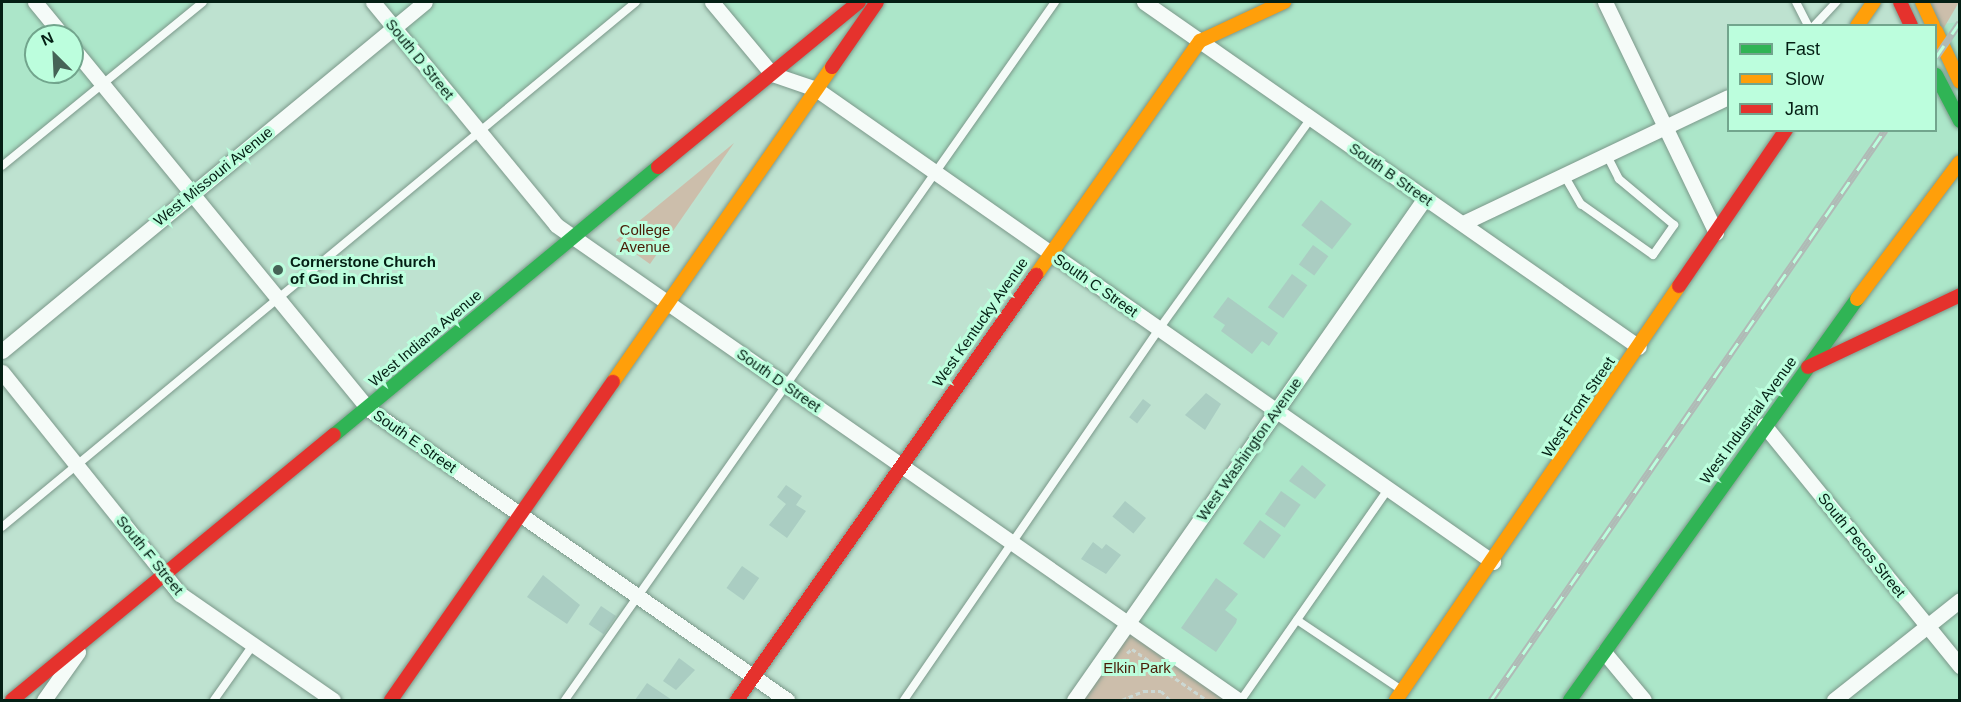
<!DOCTYPE html>
<html>
<head>
<meta charset="utf-8">
<style>
	body { margin:0 }
	#map { position:relative; width:1961px; height:702px; overflow:hidden; background:#bee2d0; font-family:Arial,sans-serif }
	div>[style] { position:absolute }
	[style*='--x'] { left:calc(var(--x)*1px); top:calc(var(--y)*1px); width:calc(var(--w)*1px); rotate:calc(var(--a)*1deg) }
	.built>* { inset:0; background:#ace6c9 }
	.green>* { inset:0; background:#ccbeab }
	.building>* { inset:0; background:#aacdc2; transform-origin:0 0 }
	.path>* { height:3px; margin-top:-1.5px; transform-origin:0; background:repeating-linear-gradient(90deg,#ccd8d3 0 4.5px,transparent 0 7.5px) }
	.roads { filter:drop-shadow(0 0 2px #7b988a) drop-shadow(0 0 2px #7b988a) }
	.lane>* { height:8px; margin:-4px; padding:0 4px; transform-origin:4px; border-radius:4px; background:#f5fbf8 }
	.street>* { height:15px; margin:-7.5px; padding:0 7.5px; transform-origin:7.5px; border-radius:7.5px; background:#f5fbf8 }
	.fast>* { height:14px; margin:-7px; padding:0 7px; transform-origin:7px; border-radius:7px; background:#30b455 }
	.slow>* { height:14px; margin:-7px; padding:0 7px; transform-origin:7px; border-radius:7px; background:#ff9f0a }
	.jam>* { height:14px; margin:-7px; padding:0 7px; transform-origin:7px; border-radius:7px; background:#e5322d }
	.rail>* { height:7px; margin-top:-3.5px; transform-origin:0; background:repeating-linear-gradient(90deg,#bcfedd 0 14px,#b0bab6 0 28px); box-sizing:border-box; border-block:2px solid #b0bab6 }
	.dots>* { width:16px; height:16px; translate:-50% -50%; box-sizing:border-box; border:3px solid #bcfedd; border-radius:50% }
	span { translate:-50% -50%; white-space:nowrap; text-align:center; line-height:1.15; -webkit-text-stroke:6px #bcfedd; paint-order:stroke }
	.street-label { font-size:15px; color:#041f14 }
	.park-label { font-size:15px; color:#491b06 }
	.poi-label { font-size:15px; color:#041f14; font-weight:700 }
	.left { translate:0 -50%; text-align:left }
	.frame { position:absolute; inset:0; border:3px solid #041f14; pointer-events:none }
	.legend { position:absolute; left:1727px; top:24px; width:210px; height:108px; box-sizing:border-box; background:#bcfedd; border:2px solid #72a58d; margin:0; padding:8px 10px; list-style:none; font-size:18px; color:#041f14 }
	.legend li { display:flex; align-items:center; gap:12px; height:30px }
	.legend b { width:30px; border:2px solid #72a58d }
	.north { position:absolute; left:24px; top:24px; width:60px; height:60px; box-sizing:border-box; background:#bcfedd; border:2px solid #72a58d; border-radius:50%; rotate:336deg; font-size:16px; font-weight:700; line-height:24px; text-align:center; color:#041f14 }
	.north::after { content:''; display:block; margin:auto; width:21px; height:27px; background:#456356; clip-path:polygon(50% 0,100% 100%,50% 72%,0 100%) }
</style>
</head>
<body>
<div id="map">
	<div class="built">
		<i style="clip-path:polygon(evenodd,2px 2px,204px 2px,2px 169px,2px 2px,36px 36px,72px 36px,72px 72px,36px 72px,36px 36px)"></i>
		<i style="clip-path:polygon(371px 2px,642px 2px,480px 134px)"></i>
		<i style="clip-path:polygon(712px 2px,1592px 2px,1665px 127px,1728px 98px,1728px 130px,1936px 130px,1934px 25px,1959px 22px,1959px 700px,1238px 700px,1128px 623px,1276px 410px,780px 65px,771px 72px)"></i>
	</div>
	<div class="green">
		<i style="clip-path:polygon(1929px 2px,1959px 2px,1942px 31px)"></i>
		<i style="clip-path:polygon(734px 143px,650px 264px,616px 240px)"></i>
		<i style="clip-path:polygon(1127px 623px,1238px 700px,1074px 700px)"></i>
	</div>
	<div class="building">
		<i style="left:1321px;top:200px;width:39px;height:32px;rotate:38deg"></i>
		<i style="left:1313px;top:245px;width:19px;height:24px;rotate:36deg"></i>
		<i style="left:1292px;top:274px;width:19px;height:41px;rotate:36deg"></i>
		<i style="clip-path:polygon(1228px 297px,1278px 333px,1269px 346px,1262px 341px,1252px 354px,1221px 331px,1225px 325px,1213px 317px)"></i>
		<i style="clip-path:polygon(1206px 393px,1221px 404px,1205px 430px,1185px 415px)"></i>
		<i style="left:1143px;top:399px;width:10px;height:23px;rotate:37deg"></i>
		<i style="clip-path:polygon(1302px 465px,1326px 485px,1315px 499px,1289px 481px)"></i>
		<i style="clip-path:polygon(786px 485px,802px 496px,796px 505px,806px 511px,787px 538px,769px 525px,786px 504px,777px 497px)"></i>
		<i style="left:1281px;top:491px;width:24px;height:28px;rotate:35deg"></i>
		<i style="left:1125px;top:501px;width:27px;height:20px;rotate:39deg"></i>
		<i style="left:1260px;top:520px;width:26px;height:29px;rotate:36deg"></i>
		<i style="clip-path:polygon(1093px 542px,1102px 549px,1106px 544px,1121px 555px,1106px 574px,1081px 559px)"></i>
		<i style="left:742px;top:566px;width:21px;height:27px;rotate:35deg"></i>
		<i style="clip-path:polygon(543px 575px,580px 605px,567px 624px,527px 597px)"></i>
		<i style="clip-path:polygon(1216px 578px,1238px 594px,1225px 610px,1237px 619px,1236px 623px,1216px 652px,1181px 628px)"></i>
		<i style="left:601px;top:606px;width:18px;height:22px;rotate:34deg"></i>
		<i style="clip-path:polygon(679px 658px,695px 670px,676px 690px,663px 681px)"></i>
		<i style="clip-path:polygon(647px 683px,672px 700px,635px 700px)"></i>
	</div>
	<div class="path">
		<i style="--x:1127;--y:653;--w:6;--a:-39"></i>
		<i style="--x:1132;--y:649;--w:91;--a:34.2"></i>
		<i style="--x:1122;--y:700;--w:23;--a:-23"></i>
		<i style="--x:1143;--y:691;--w:18;--a:0"></i>
		<i style="--x:1161;--y:691;--w:13;--a:45"></i>
	</div>
	<div class="roads">
		<div class="lane">
			<i style="--x:1796;--y:2;--w:27;--a:63"></i>
			<i style="--x:1814;--y:26;--w:33;--a:-47"></i>
			<i style="--x:2;--y:166;--w:259;--a:-39.2"></i>
			<i style="--x:1564;--y:175;--w:34;--a:60"></i>
			<i style="--x:1581;--y:204;--w:88;--a:35.3"></i>
			<i style="--x:1653;--y:255;--w:37;--a:-55"></i>
			<i style="--x:1674;--y:225;--w:72;--a:-140.1"></i>
			<i style="--x:1619;--y:179;--w:27;--a:-117"></i>
			<i style="--x:2;--y:527;--w:823;--a:-39.63"></i>
			<i style="--x:1297;--y:620;--w:124;--a:33.8"></i>
			<i style="--x:214;--y:700;--w:67;--a:-54.7"></i>
			<i style="--x:565;--y:700;--w:853;--a:-54.93"></i>
			<i style="--x:904;--y:700;--w:450;--a:-55.5"></i>
			<i style="--x:1159;--y:329;--w:260;--a:-54.2"></i>
			<i style="--x:1241;--y:700;--w:257;--a:-55.1"></i>
		</div>
		<div class="street">
			<i style="--x:35;--y:2;--w:44;--a:50.5"></i>
			<i style="--x:373;--y:2;--w:288;--a:50.6"></i>
			<i style="--x:556;--y:225;--w:831;--a:34.86"></i>
			<i style="--x:712;--y:2;--w:94;--a:50.2"></i>
			<i style="--x:772;--y:74;--w:46;--a:18.8"></i>
			<i style="--x:816;--y:89;--w:826;--a:34.94"></i>
			<i style="--x:1144;--y:2;--w:603;--a:34.88"></i>
			<i style="--x:1605;--y:2;--w:256;--a:64.3"></i>
			<i style="--x:72;--y:47;--w:466;--a:50.7"></i>
			<i style="--x:367;--y:408;--w:512;--a:34.81"></i>
			<i style="--x:1463;--y:223;--w:293;--a:-25.4"></i>
			<i style="--x:2;--y:351;--w:548;--a:-39.52"></i>
			<i style="--x:2;--y:372;--w:285;--a:51.3"></i>
			<i style="--x:180;--y:594;--w:186;--a:34.7"></i>
			<i style="--x:1764;--y:425;--w:311;--a:50.9"></i>
			<i style="--x:1604;--y:652;--w:62;--a:50.2"></i>
			<i style="--x:44;--y:700;--w:59;--a:-54.7"></i>
			<i style="--x:1074;--y:700;--w:613;--a:-55.04"></i>
			<i style="--x:1834;--y:700;--w:161;--a:-38.4"></i>
		</div>
		<div class="fast">
			<i style="--x:1936;--y:75;--w:52;--a:62.4"></i>
			<i style="--x:334;--y:435;--w:420;--a:-39.6"></i>
			<i style="--x:1570;--y:700;--w:493;--a:-54.4"></i>
		</div>
		<div class="slow">
			<i style="--x:1922;--y:2;--w:26;--a:65"></i>
			<i style="--x:1857;--y:26;--w:29;--a:-55"></i>
			<i style="--x:1936;--y:31;--w:56;--a:64.8"></i>
			<i style="--x:1036;--y:275;--w:286;--a:-55"></i>
			<i style="--x:1200;--y:41;--w:93;--a:-24.9"></i>
			<i style="--x:1857;--y:299;--w:171;--a:-53.1"></i>
			<i style="--x:613;--y:382;--w:384;--a:-55.2"></i>
			<i style="--x:1396;--y:700;--w:501;--a:-55.64"></i>
		</div>
		<div class="jam">
			<i style="--x:1900;--y:2;--w:26;--a:65"></i>
			<i style="--x:832;--y:67;--w:79;--a:-55.3"></i>
			<i style="--x:658;--y:167;--w:260;--a:-39.4"></i>
			<i style="--x:1679;--y:286;--w:189;--a:-55.6"></i>
			<i style="--x:1808;--y:367;--w:168;--a:-25.3"></i>
			<i style="--x:12;--y:700;--w:417;--a:-39.5"></i>
			<i style="--x:391;--y:700;--w:388;--a:-55.1"></i>
			<i style="--x:737;--y:700;--w:520;--a:-54.87"></i>
		</div>
	</div>
	<div class="rail">
		<i style="--x:1936;--y:57;--w:42;--a:-55.6"></i>
		<i style="--x:1491;--y:700;--w:693;--a:-55.35"></i>
	</div>
	<div class="dots">
		<i style="left:278px;top:270px;background:#456356"></i>
	</div>
	<div class="street-label">
		<span style="left:420px;top:59px;rotate:51deg">South D Street</span>
		<span style="left:1391px;top:174px;rotate:35deg">South B Street</span>
		<span style="left:213px;top:176px;rotate:-39deg">West Missouri Avenue</span>
		<span style="left:1096px;top:285px;rotate:35deg">South C Street</span>
		<span style="left:980px;top:322px;rotate:-55deg">West Kentucky Avenue</span>
		<span style="left:425px;top:338px;rotate:-40deg">West Indiana Avenue</span>
		<span style="left:779px;top:380px;rotate:35deg">South D Street</span>
		<span style="left:1578px;top:407px;rotate:-56deg">West Front Street</span>
		<span style="left:1748px;top:420px;rotate:-54deg">West Industrial Avenue</span>
		<span style="left:415px;top:441px;rotate:35deg">South E Street</span>
		<span style="left:1249px;top:449px;rotate:-55deg">West Washington Avenue</span>
		<span style="left:1862px;top:545px;rotate:51deg">South Pecos Street</span>
		<span style="left:150px;top:555px;rotate:51deg">South F Street</span>
	</div>
	<div class="park-label">
		<span style="left:645px;top:238px">College<br>Avenue</span>
		<span style="left:1137px;top:668px">Elkin Park</span>
	</div>
	<div class="poi-label">
		<span class="left" style="left:290px;top:270px">Cornerstone Church<br>of God in Christ</span>
	</div>
	<div class="frame"></div>
	<ul class="legend">
	<li><b style="height:8px;background:#30b455"></b>Fast</li>
	<li><b style="height:8px;background:#ff9f0a"></b>Slow</li>
	<li><b style="height:8px;background:#e5322d"></b>Jam</li>
	</ul>
	<div class="north">N</div>
</div>
</body>
</html>
